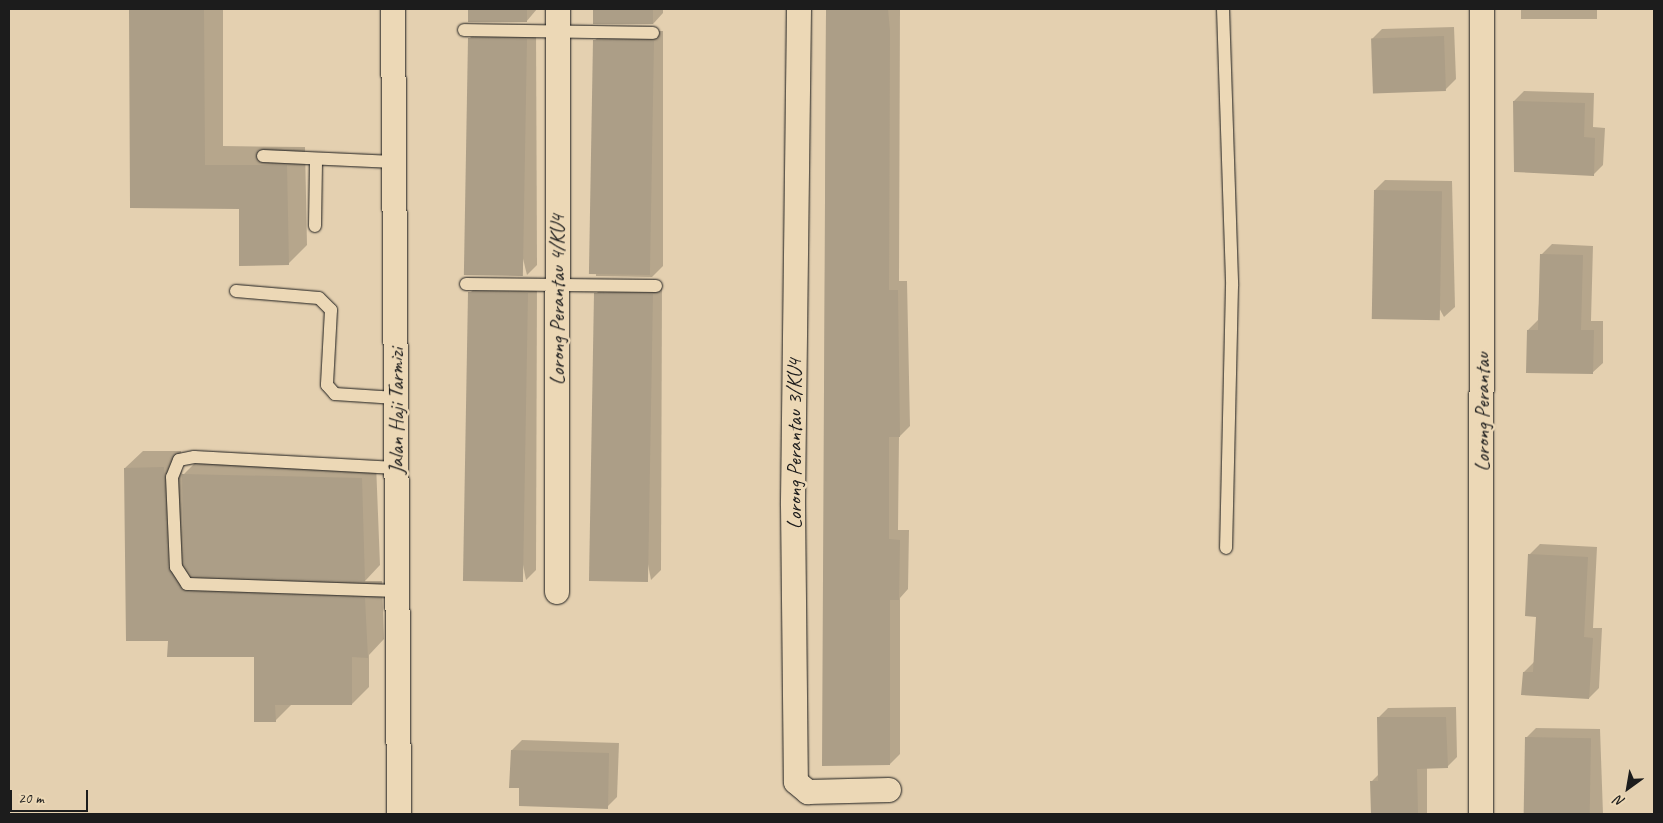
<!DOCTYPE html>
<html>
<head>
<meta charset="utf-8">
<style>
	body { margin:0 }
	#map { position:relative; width:1663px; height:823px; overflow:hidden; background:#e4d0b0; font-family:Caveat,sans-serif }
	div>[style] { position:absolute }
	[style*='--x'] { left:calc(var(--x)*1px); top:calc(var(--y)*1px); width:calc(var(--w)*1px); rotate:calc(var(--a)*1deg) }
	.shadow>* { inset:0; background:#0003; transform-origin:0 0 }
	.building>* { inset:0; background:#ac9e87; transform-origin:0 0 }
	.roads { filter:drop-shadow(0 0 1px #1c1c1c) drop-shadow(0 0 1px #1c1c1c) }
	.service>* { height:12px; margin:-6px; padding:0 6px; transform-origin:6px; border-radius:6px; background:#ecd8b6 }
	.minor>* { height:24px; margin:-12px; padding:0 12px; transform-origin:12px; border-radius:12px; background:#ecd8b6 }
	span { translate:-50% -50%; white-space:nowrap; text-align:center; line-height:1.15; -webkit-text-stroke:5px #ecd8b6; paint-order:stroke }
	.street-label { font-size:21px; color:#1c1c1c }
	.frame { position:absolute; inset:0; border:10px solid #1c1c1c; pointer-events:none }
	.north { position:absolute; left:1603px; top:763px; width:50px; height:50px; -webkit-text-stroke:4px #ecd8b6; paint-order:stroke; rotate:212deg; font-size:14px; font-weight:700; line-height:20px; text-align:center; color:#1c1c1c }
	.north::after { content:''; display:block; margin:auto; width:18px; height:22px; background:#1c1c1c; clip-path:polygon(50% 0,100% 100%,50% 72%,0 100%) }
	.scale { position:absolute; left:10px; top:790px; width:78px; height:22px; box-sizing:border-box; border:2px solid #1c1c1c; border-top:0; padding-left:6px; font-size:15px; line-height:18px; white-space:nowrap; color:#1c1c1c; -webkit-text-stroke:4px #ecd8b6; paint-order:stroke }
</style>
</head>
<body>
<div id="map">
	<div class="shadow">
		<i style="clip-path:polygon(131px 9px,223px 9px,223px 146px,305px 147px,307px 245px,288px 264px,240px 207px,131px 207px)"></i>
		<i style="clip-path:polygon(469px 9px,537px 9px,526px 22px,469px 21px)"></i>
		<i style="clip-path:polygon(595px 9px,663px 9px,663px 13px,653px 24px,595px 23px)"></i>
		<i style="clip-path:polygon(826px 9px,900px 9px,899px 281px,907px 281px,910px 426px,899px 437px,898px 530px,909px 530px,908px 589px,900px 598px,900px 754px,890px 764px,823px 765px)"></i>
		<i style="left:1521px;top:9px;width:76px;height:10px"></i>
		<i style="clip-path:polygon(1454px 27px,1456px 79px,1445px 90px,1372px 39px,1382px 29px)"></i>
		<i style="clip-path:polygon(479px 29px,536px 29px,537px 265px,527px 275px,469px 39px)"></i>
		<i style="clip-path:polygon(605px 31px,663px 31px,663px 266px,652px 277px,596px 276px,594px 41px)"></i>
		<i style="clip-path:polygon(1524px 91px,1594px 93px,1593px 127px,1605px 128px,1603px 165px,1593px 175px,1514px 101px)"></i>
		<i style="clip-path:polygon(1385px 180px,1452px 181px,1455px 307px,1444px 317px,1375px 190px)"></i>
		<i style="clip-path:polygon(1552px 244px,1593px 246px,1591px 321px,1603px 321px,1603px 363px,1592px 373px,1528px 330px,1538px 320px,1542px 254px)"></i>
		<i style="clip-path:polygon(480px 283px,537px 283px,536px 570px,526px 580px,470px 293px)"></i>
		<i style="clip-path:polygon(606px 284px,662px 284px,661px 570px,651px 580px,596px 294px)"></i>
		<i style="clip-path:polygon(143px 451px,181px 451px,182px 476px,198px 460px,376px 463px,380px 565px,365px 581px,382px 581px,384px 639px,369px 655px,369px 687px,352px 704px,292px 704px,275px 721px,255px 656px,169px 640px,125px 468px)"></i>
		<i style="clip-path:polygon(1540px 544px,1597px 547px,1593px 628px,1602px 628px,1599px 688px,1589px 698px,1524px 672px,1534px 662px,1537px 615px,1530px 554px)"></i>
		<i style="clip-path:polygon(1456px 707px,1457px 757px,1447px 767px,1427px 767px,1427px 814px,1372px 814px,1372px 781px,1379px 774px,1378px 718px,1388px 708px)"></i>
		<i style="clip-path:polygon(1536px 728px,1600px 729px,1603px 814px,1527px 814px,1526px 738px)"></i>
		<i style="clip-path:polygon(522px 740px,619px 743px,617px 797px,607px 807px,521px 787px,512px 750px)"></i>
	</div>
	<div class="building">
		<i style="clip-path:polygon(129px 9px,204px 9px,205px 165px,287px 165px,289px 265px,239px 266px,239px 209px,130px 208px)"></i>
		<i style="left:468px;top:9px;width:59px;height:13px"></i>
		<i style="left:593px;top:9px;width:60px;height:15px"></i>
		<i style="clip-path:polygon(826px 9px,888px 9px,890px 31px,889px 290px,898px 290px,900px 437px,889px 437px,889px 539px,900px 540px,899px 600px,890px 600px,890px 765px,822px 766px)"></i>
		<i style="left:1444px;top:36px;width:55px;height:73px;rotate:88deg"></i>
		<i style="left:468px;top:38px;width:59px;height:237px;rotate:1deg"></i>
		<i style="left:593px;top:40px;width:61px;height:234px;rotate:1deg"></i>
		<i style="clip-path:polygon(1513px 101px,1585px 103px,1584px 137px,1595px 138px,1594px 176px,1514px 172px)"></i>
		<i style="left:1374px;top:190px;width:68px;height:129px;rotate:1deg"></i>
		<i style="clip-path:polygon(1540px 254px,1583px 255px,1581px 330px,1594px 330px,1593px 374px,1526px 373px,1527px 330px,1538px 330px)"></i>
		<i style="left:468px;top:292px;width:60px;height:289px;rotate:1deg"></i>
		<i style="left:594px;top:293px;width:59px;height:288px;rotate:1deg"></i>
		<i style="clip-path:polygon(164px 467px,168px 567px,183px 591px,365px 598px,368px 658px,352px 657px,352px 705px,275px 705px,276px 722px,254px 722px,254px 657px,167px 657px,168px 641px,126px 641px,124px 468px)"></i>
		<i style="clip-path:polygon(182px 474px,362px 478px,365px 582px,192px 576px,184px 564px)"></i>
		<i style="clip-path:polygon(1528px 554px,1588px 557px,1584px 637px,1593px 638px,1589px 699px,1521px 695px,1523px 672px,1533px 672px,1536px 617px,1525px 616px)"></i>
		<i style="clip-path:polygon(1377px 717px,1446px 717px,1448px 768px,1417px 769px,1418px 814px,1371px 814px,1370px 781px,1378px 781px)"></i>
		<i style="left:1525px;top:737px;width:66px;height:77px;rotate:1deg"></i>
		<i style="clip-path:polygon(511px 750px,609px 753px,608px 809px,519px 806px,519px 788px,509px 788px)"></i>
	</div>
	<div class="roads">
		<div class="service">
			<i style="--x:1223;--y:9;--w:277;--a:88.1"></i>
			<i style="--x:1232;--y:286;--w:262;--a:91.3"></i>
			<i style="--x:464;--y:30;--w:189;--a:0.9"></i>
			<i style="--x:263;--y:156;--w:131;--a:2.6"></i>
			<i style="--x:315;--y:226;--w:67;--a:-89.1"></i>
			<i style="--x:466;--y:284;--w:190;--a:0.6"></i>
			<i style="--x:236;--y:291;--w:83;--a:4.8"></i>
			<i style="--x:319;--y:298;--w:17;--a:45"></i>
			<i style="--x:331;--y:310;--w:75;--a:93.1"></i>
			<i style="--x:327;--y:385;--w:12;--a:48"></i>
			<i style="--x:335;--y:394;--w:61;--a:3.8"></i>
			<i style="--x:396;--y:468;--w:202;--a:-176.9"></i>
			<i style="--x:194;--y:457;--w:15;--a:169"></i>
			<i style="--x:179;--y:460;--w:18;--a:112"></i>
			<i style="--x:172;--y:477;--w:90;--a:87.5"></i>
			<i style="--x:176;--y:567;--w:20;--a:57"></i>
			<i style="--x:187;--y:584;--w:211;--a:1.9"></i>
		</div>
		<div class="minor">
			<i style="--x:393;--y:9;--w:805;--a:89.57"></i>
			<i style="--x:799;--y:9;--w:496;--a:90.7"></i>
			<i style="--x:793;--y:505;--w:277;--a:89.4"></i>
			<i style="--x:796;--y:782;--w:16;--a:40"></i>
			<i style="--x:808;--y:792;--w:81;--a:-1.4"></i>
			<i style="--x:557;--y:592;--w:583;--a:-89.9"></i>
			<i style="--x:1481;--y:814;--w:805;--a:-89.93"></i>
		</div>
	</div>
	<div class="street-label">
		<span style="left:557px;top:300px;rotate:-90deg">Lorong Perantau 4/KU4</span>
		<span style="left:396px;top:411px;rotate:-90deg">Jalan Haji Tarmizi</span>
		<span style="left:1482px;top:412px;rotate:-90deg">Lorong Perantau</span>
		<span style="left:794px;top:444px;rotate:-90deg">Lorong Perantau 3/KU4</span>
	</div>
	<div class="frame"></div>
	<div class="north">N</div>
	<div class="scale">20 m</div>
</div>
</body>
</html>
